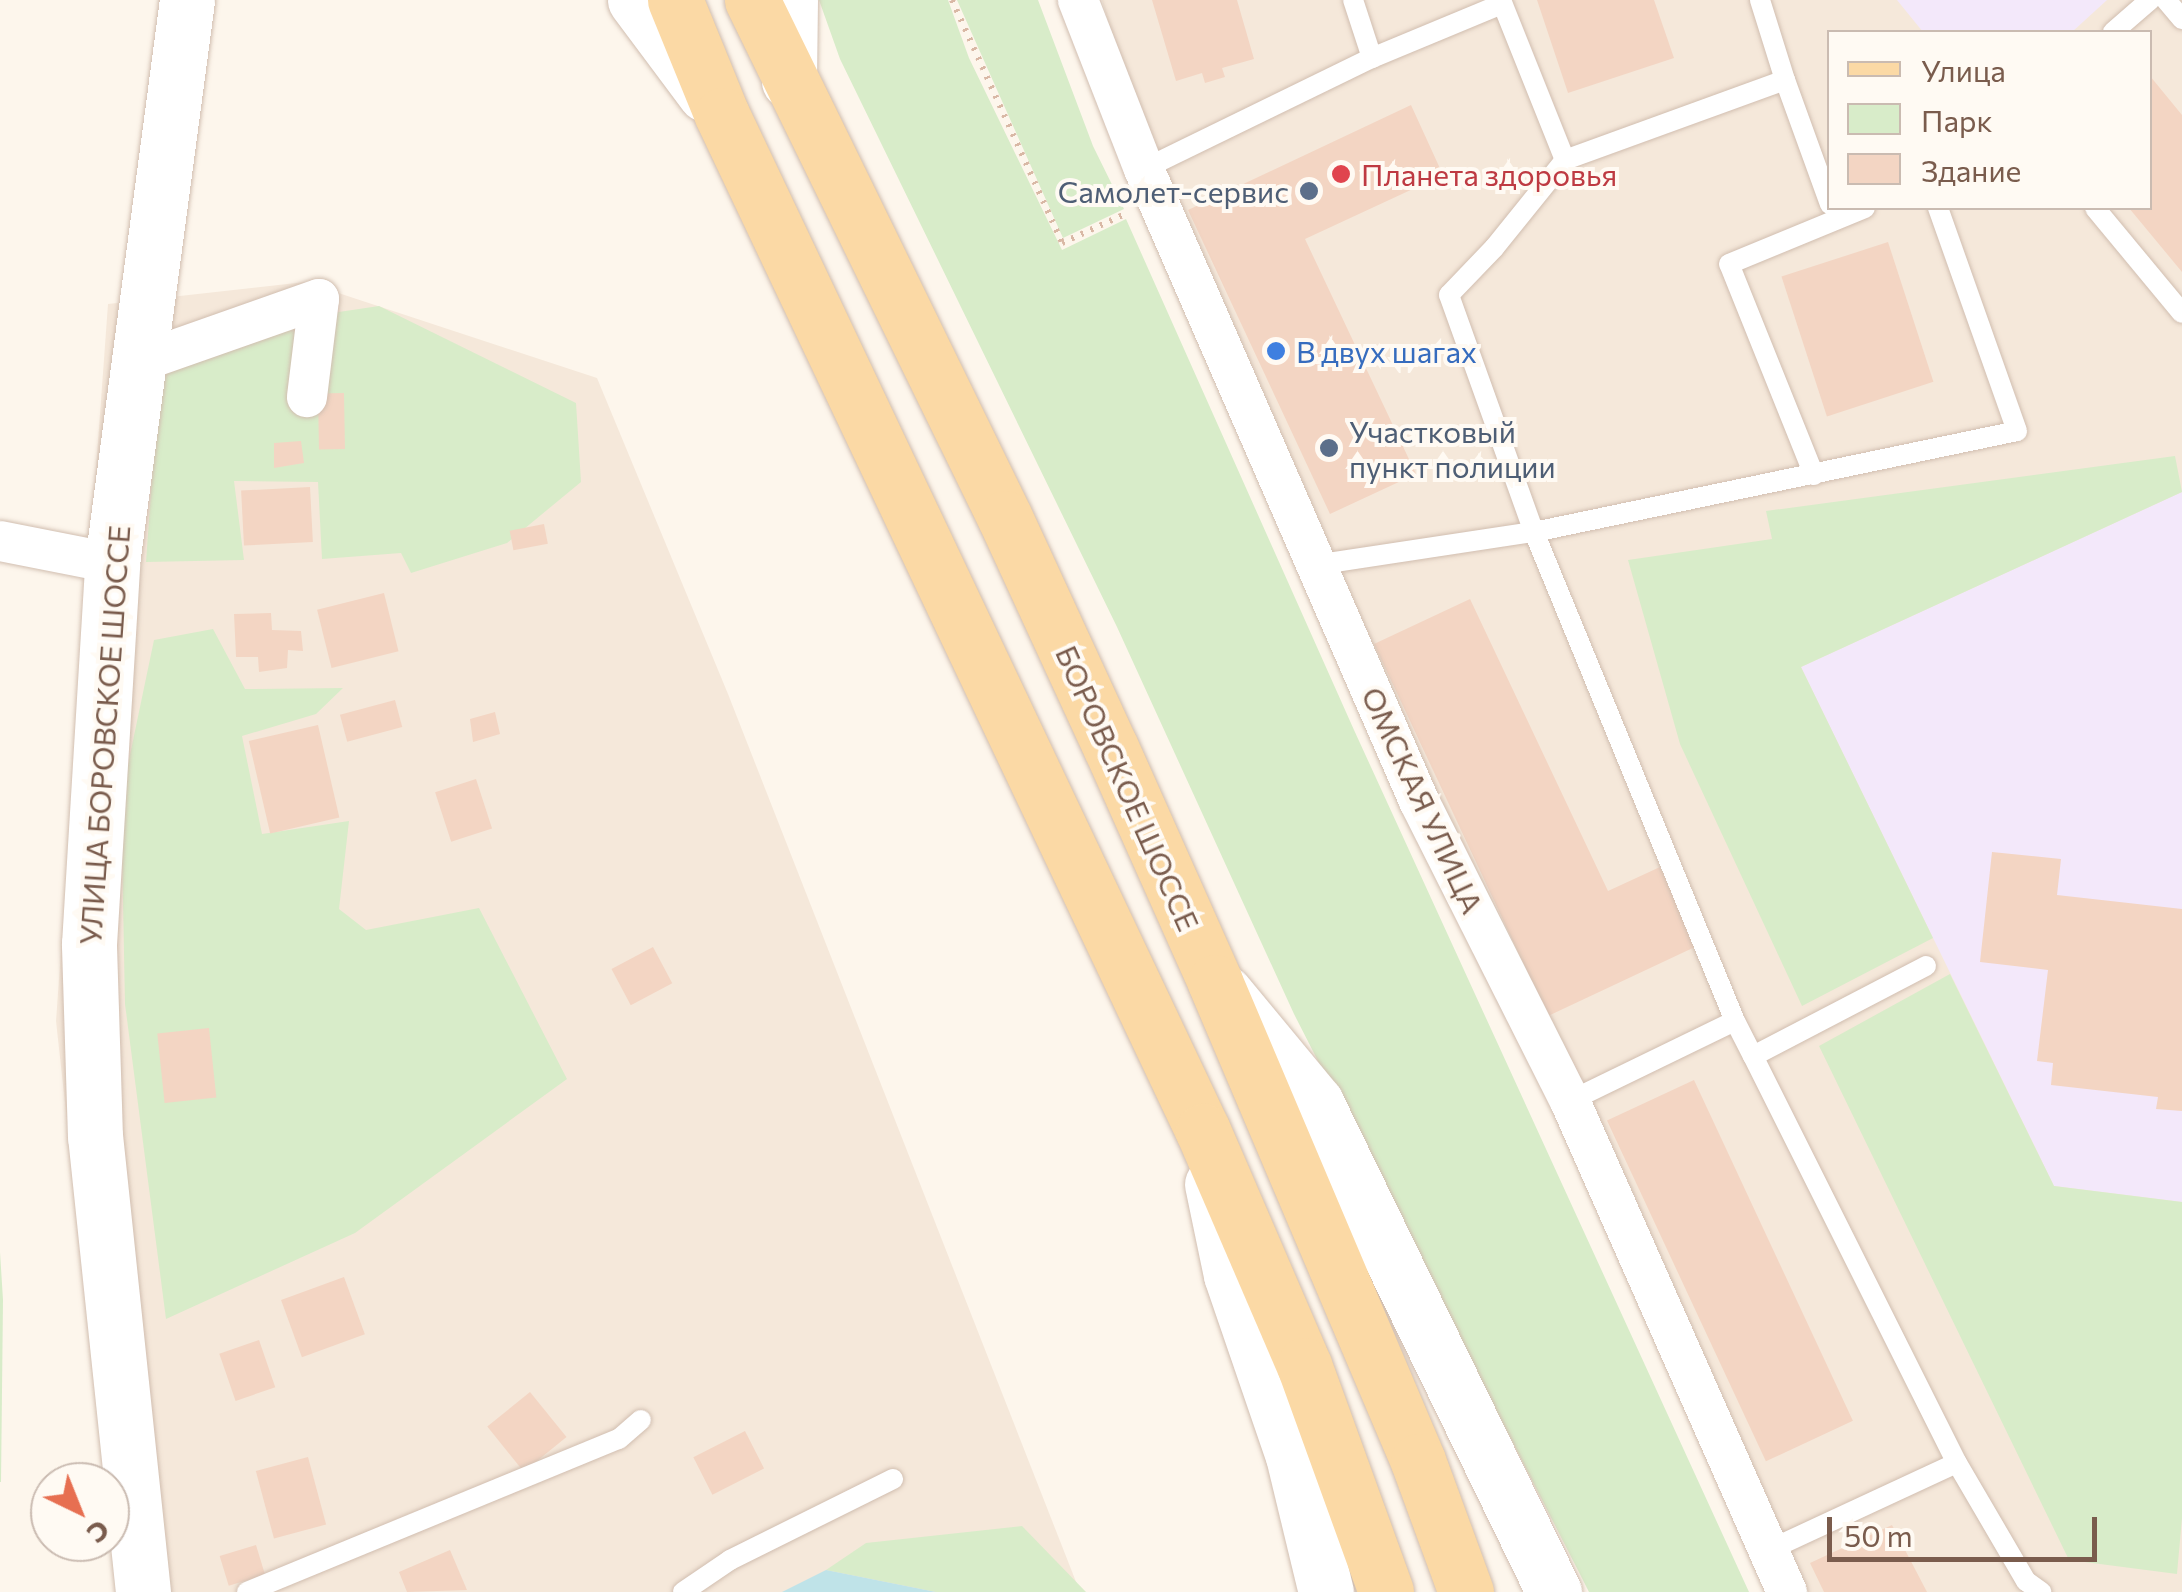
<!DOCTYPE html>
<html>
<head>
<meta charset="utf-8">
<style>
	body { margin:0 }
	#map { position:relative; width:2182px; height:1592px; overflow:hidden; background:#fdf6ec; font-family:Commissioner,sans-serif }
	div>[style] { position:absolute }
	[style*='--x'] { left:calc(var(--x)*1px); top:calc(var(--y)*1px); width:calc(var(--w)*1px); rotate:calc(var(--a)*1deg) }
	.residential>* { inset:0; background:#f5e8da }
	.education>* { inset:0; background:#f3e8fa }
	.green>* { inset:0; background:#d8ecc9 }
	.water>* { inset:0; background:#bfe3e8 }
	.building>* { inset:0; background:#f3d5c3; transform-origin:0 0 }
	.path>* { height:6px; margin-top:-3px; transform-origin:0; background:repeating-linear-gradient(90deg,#d9b8a5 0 2.5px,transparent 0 10.5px) }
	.roads { filter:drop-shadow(0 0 2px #d1beb0) drop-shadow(0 0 2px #d1beb0) }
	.lane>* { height:20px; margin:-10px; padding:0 10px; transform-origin:10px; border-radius:10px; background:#fff }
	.street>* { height:40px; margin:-20px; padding:0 20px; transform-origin:20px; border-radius:20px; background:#fff }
	.secondary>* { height:55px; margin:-27.5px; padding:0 27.5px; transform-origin:27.5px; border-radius:27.5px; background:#fff }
	.primary>* { height:55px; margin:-27.5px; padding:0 27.5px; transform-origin:27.5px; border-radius:27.5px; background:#fbd9a5 }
	.dots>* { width:28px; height:28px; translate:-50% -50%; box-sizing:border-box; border:5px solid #fffaf3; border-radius:50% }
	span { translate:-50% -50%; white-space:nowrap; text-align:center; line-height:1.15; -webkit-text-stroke:8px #fffaf3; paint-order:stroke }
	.health-label { font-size:30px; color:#be3a42 }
	.left { translate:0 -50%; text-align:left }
	.service-label { font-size:30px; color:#4e5e75 }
	.right { translate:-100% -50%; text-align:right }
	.shop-label { font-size:30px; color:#366cbe }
	.street-label { font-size:30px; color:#7a5c4d }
	.legend { position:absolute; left:1827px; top:30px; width:325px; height:180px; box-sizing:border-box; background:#fffaf3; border:2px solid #cabbb1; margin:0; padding:12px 18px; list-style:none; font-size:30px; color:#7a5c4d }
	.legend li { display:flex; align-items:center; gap:20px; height:50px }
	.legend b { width:50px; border:2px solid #cabbb1 }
	.north { position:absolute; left:30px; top:1462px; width:100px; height:100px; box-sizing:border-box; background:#fffaf3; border:2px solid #cabbb1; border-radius:50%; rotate:137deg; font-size:28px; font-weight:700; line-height:40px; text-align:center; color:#7a5c4d }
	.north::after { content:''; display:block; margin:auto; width:35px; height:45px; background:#e76f51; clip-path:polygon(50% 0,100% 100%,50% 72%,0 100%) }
	.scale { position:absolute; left:1827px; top:1517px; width:270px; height:45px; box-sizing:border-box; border:5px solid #7a5c4d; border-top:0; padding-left:12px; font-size:30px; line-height:35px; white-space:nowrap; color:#7a5c4d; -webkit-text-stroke:8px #fffaf3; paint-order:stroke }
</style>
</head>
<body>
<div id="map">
	<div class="residential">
		<i style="clip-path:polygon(evenodd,1102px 0,2182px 0,2182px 1592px,1802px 1592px,1353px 628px,1138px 124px,1102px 0,1830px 32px,2150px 32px,2150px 208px,1830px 208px,1830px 32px)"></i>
		<i style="clip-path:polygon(305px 282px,597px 378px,728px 694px,1080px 1592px,119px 1592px,56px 1021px,108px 304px)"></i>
	</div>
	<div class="education">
		<i style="clip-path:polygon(1897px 0,2107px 0,2072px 32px,1923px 32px)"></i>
		<i style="clip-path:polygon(2182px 492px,2182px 1202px,2054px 1186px,1801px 667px)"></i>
	</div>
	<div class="green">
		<i style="clip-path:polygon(819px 0,948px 0,969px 58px,1062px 250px,1126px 219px,1354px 730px,1749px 1592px,1589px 1592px,1294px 1014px,1117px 627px,840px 59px)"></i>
		<i style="clip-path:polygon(957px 0,1038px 0,1093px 146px,1124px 209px,1063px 238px)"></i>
		<i style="clip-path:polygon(379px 306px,576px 403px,581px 482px,507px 543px,411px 573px,401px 553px,322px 559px,318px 482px,234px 481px,244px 560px,146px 562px,160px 365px,312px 316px)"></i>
		<i style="clip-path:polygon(2175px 456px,2182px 492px,1801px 667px,1933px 938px,1802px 1006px,1680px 744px,1628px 560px,1772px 539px,1766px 511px)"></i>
		<i style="clip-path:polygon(213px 629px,245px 689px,343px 688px,316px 714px,242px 736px,262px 834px,349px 821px,339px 909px,366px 930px,479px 908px,567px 1079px,355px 1233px,166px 1319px,125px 1004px,121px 798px,154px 640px)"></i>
		<i style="clip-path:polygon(1950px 974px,2054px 1186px,2182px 1202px,2182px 1518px,2177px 1574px,2069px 1560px,1819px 1046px)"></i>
		<i style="clip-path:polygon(0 1252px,3px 1300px,1px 1482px,0 1482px)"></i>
		<i style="clip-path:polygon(1022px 1526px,1086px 1592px,936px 1592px,826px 1570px,866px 1543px)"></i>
	</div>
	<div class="water">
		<i style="clip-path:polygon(826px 1570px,936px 1592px,782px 1592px)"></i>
	</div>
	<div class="building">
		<i style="clip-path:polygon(1152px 0,1237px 0,1254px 59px,1222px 68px,1225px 77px,1205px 83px,1202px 73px,1176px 81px)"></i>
		<i style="clip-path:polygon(1537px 0,1654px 0,1674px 58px,1568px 93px)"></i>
		<i style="clip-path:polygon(2150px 76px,2182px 115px,2182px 272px,2129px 208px,2150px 208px)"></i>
		<i style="clip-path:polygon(1411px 105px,1443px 175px,1305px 239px,1416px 474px,1330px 514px,1188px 210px)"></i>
		<i style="left:1888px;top:242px;width:147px;height:112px;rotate:72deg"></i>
		<i style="left:344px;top:393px;width:56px;height:26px;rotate:89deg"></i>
		<i style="clip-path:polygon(301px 441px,304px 463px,274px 468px,274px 443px)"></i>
		<i style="left:310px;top:487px;width:55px;height:69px;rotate:87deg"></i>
		<i style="left:544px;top:524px;width:20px;height:35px;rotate:79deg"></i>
		<i style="left:384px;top:593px;width:60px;height:69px;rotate:76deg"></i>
		<i style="clip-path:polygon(1470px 599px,1608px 891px,1660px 867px,1697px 946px,1548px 1016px,1374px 644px)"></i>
		<i style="clip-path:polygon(271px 613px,272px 630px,301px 631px,303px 651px,288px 650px,287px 668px,259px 672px,258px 657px,236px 657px,234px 614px)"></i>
		<i style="left:395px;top:700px;width:28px;height:57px;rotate:75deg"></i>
		<i style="clip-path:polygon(495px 712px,500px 734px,473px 742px,470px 719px)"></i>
		<i style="left:318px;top:725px;width:95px;height:71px;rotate:77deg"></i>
		<i style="left:476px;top:779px;width:52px;height:43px;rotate:72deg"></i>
		<i style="clip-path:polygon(1992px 852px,2061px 859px,2057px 895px,2182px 909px,2182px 1111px,2156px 1109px,2158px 1097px,2051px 1085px,2053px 1063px,2037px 1061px,2048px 970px,1980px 962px)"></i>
		<i style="left:653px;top:947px;width:41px;height:47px;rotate:62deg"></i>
		<i style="left:209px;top:1028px;width:70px;height:52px;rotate:84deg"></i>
		<i style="left:1694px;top:1080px;width:376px;height:96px;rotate:65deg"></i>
		<i style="left:344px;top:1277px;width:61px;height:67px;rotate:70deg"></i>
		<i style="left:259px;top:1340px;width:50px;height:42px;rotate:71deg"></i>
		<i style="left:530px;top:1392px;width:58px;height:55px;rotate:51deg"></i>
		<i style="left:745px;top:1431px;width:42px;height:58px;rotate:63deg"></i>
		<i style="left:308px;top:1457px;width:70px;height:54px;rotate:75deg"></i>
		<i style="clip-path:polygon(1892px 1525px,1927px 1592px,1824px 1592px,1810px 1563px)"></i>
		<i style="left:256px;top:1545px;width:31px;height:38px;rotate:73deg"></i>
		<i style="clip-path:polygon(450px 1550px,467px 1590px,407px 1592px,399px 1572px)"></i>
	</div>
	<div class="path">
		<i style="--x:952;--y:0;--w:267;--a:65.6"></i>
		<i style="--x:1062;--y:243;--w:67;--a:-24.7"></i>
	</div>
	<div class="roads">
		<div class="lane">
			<i style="--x:1501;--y:0;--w:172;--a:68.2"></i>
			<i style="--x:1565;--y:160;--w:234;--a:-20"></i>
			<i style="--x:1785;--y:80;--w:84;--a:-107.4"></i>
			<i style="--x:2166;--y:0;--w:25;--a:50"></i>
			<i style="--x:2113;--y:32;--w:49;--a:-40.9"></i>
			<i style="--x:1372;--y:58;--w:141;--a:-22.6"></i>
			<i style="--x:1785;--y:80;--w:132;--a:70.1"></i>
			<i style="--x:1565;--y:160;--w:113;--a:128.9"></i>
			<i style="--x:1494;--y:248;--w:65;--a:133.8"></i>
			<i style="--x:1449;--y:295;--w:252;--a:70.3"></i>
			<i style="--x:1534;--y:532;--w:529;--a:67.66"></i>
			<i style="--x:1144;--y:169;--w:254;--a:-26"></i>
			<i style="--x:1372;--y:58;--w:61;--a:-108.1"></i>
			<i style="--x:2095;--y:208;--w:136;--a:50.4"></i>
			<i style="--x:1814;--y:475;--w:227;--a:-111.9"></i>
			<i style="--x:1729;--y:264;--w:147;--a:-22.4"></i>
			<i style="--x:1315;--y:565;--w:221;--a:-8.6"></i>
			<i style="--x:1534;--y:532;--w:493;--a:-11.8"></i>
			<i style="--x:2017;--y:431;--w:237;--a:-109.5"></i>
			<i style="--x:1926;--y:966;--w:195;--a:152.5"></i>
			<i style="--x:1753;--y:1056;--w:455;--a:63.4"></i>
			<i style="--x:1570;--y:1101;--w:183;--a:-25.9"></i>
			<i style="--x:1735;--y:1021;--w:39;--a:63"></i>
			<i style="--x:1767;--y:1551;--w:209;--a:-24.9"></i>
			<i style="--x:1957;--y:1463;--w:137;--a:59.7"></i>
			<i style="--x:2026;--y:1581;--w:19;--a:36"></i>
			<i style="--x:247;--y:1592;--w:402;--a:-22.4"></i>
			<i style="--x:619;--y:1439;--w:29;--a:-41"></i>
			<i style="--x:683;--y:1592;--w:57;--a:-34.2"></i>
			<i style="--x:730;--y:1560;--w:182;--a:-26.4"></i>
		</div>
		<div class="street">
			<i style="--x:1078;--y:0;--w:181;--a:68.7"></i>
			<i style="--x:1144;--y:169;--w:689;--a:66.48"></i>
			<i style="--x:1419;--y:801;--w:336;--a:63.3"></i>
			<i style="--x:1570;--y:1101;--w:537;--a:66.16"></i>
			<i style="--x:137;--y:363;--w:193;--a:-19.4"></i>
			<i style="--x:319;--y:299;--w:99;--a:97"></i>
			<i style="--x:0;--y:541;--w:114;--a:11.1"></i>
		</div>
		<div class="secondary">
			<i style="--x:635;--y:0;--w:117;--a:53.3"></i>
			<i style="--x:789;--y:81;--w:81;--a:-89.3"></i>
			<i style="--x:1225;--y:993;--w:143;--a:50.4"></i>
			<i style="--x:1316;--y:1103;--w:544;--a:64.05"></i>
			<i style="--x:1212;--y:1184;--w:93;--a:78.2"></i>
			<i style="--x:1231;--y:1275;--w:191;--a:71.1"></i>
			<i style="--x:1293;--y:1456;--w:140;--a:76.4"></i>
			<i style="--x:143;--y:1592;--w:458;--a:-96"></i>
			<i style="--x:95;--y:1137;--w:193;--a:-91.8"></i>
			<i style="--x:89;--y:944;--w:382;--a:-86.5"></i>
			<i style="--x:112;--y:563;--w:568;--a:-82.41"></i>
		</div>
		<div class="primary">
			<i style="--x:675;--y:0;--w:124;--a:67.8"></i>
			<i style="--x:722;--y:115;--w:1124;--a:64.67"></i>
			<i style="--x:1203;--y:1131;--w:255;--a:66.7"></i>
			<i style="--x:1304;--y:1365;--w:241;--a:70.1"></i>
			<i style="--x:752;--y:0;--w:576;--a:63.97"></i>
			<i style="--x:1005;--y:518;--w:253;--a:65.3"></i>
			<i style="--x:1111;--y:748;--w:256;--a:66"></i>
			<i style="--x:1215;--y:982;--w:520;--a:67.03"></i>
			<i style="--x:1418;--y:1461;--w:140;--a:69.9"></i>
		</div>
	</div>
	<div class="dots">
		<i style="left:1341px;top:174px;background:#e0444e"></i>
		<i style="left:1309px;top:191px;background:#5c6f8a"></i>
		<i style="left:1276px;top:351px;background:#3f7fe0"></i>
		<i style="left:1329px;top:448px;background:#5c6f8a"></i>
	</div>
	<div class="health-label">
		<span class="left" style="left:1361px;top:174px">Планета здоровья</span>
	</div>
	<div class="service-label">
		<span class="right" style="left:1289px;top:191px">Самолет-сервис</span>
		<span class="left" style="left:1349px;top:448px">Участковый<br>пункт полиции</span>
	</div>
	<div class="shop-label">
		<span class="left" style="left:1296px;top:351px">В двух шагах</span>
	</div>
	<div class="street-label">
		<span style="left:104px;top:735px;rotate:-86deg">УЛИЦА БОРОВСКОЕ ШОССЕ</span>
		<span style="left:1128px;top:788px;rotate:66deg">БОРОВСКОЕ ШОССЕ</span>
		<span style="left:1423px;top:800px;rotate:65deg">ОМСКАЯ УЛИЦА</span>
	</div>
	<ul class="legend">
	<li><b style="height:12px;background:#fbd9a5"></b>Улица</li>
	<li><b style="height:28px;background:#d8ecc9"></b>Парк</li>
	<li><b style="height:28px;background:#f3d5c3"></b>Здание</li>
	</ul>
	<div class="north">С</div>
	<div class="scale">50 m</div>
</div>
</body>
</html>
